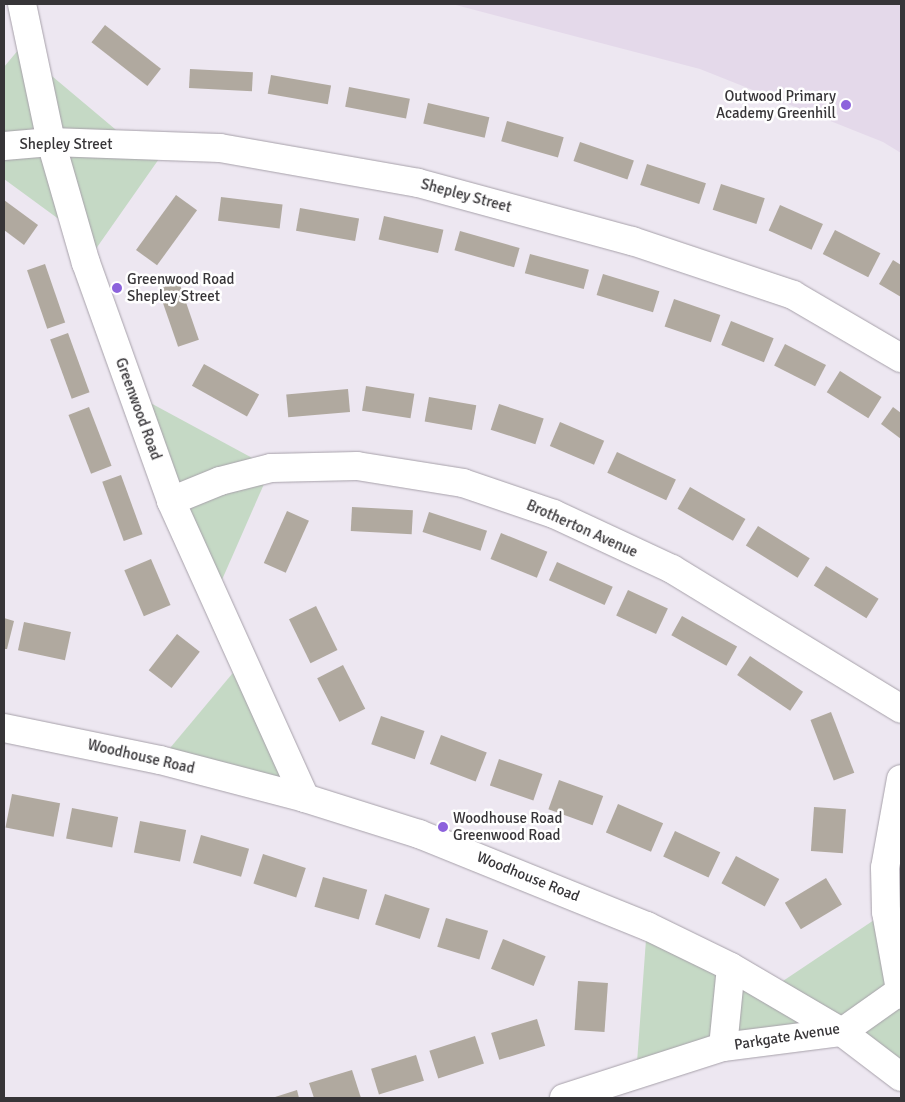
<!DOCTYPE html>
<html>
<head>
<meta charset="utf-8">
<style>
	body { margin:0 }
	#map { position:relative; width:905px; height:1102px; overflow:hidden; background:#ede7f1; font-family:Signika,sans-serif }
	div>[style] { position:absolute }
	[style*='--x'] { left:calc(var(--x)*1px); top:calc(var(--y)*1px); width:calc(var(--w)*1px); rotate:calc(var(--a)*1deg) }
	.built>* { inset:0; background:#e4d9ea }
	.green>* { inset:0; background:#c5d9c5 }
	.building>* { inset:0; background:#b0a99f; transform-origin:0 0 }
	.roads { filter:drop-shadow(0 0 1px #a7a1aa) drop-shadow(0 0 1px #a7a1aa) }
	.minor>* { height:28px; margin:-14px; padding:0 14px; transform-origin:14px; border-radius:14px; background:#fff }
	.dots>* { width:14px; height:14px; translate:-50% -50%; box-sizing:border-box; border:2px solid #fff; border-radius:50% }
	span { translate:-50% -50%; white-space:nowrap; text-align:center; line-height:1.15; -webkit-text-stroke:5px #fff; paint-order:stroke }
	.poi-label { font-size:15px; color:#373538 }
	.right { translate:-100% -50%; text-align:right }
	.left { translate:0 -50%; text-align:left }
	.street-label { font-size:15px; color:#373538 }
	.frame { position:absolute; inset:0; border:5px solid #373538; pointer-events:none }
</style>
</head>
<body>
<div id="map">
	<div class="built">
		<i style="clip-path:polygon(452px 4px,901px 4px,901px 153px,883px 142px,700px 69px)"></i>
	</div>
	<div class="green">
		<i style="clip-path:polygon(29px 37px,34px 61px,134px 145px,168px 146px,86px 263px,75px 231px,4px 179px,4px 67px)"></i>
		<i style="clip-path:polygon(132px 393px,271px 468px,214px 598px)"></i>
		<i style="clip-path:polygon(242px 662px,305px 798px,160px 760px)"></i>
		<i style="clip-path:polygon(886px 912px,901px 995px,901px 1077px,842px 1032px,636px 1076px,647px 926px,771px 989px)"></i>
	</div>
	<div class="building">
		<i style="left:105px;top:25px;width:71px;height:22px;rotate:38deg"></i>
		<i style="left:190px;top:69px;width:63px;height:19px;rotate:3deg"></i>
		<i style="left:271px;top:75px;width:61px;height:19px;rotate:10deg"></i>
		<i style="left:349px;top:87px;width:62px;height:20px;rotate:11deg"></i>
		<i style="left:428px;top:103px;width:63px;height:21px;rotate:13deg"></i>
		<i style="left:507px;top:121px;width:59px;height:21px;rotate:16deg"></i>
		<i style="left:580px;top:142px;width:57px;height:20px;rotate:19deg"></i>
		<i style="left:647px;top:164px;width:62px;height:22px;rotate:18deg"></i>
		<i style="left:721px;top:184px;width:46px;height:27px;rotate:18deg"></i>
		<i style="left:176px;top:195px;width:26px;height:68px;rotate:36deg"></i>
		<i style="left:221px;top:197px;width:62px;height:24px;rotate:7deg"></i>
		<i style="clip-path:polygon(4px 200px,38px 225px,24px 245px,4px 230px)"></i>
		<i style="left:780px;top:205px;width:47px;height:28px;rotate:24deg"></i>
		<i style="left:300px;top:208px;width:60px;height:23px;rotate:10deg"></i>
		<i style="left:384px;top:216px;width:61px;height:24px;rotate:13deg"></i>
		<i style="left:835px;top:230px;width:51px;height:27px;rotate:27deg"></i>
		<i style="left:460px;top:231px;width:62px;height:20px;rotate:16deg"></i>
		<i style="left:530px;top:254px;width:61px;height:20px;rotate:15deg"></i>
		<i style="clip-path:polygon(893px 260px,901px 265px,901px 297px,879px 284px)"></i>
		<i style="left:45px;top:264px;width:62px;height:19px;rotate:71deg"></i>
		<i style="left:603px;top:274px;width:59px;height:22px;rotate:17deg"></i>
		<i style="left:179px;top:282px;width:61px;height:22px;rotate:71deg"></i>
		<i style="left:674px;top:299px;width:49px;height:29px;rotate:19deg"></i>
		<i style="left:731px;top:321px;width:46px;height:26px;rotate:22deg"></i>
		<i style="left:68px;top:333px;width:63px;height:19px;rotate:70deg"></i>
		<i style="left:785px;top:344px;width:46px;height:24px;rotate:27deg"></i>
		<i style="left:204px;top:364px;width:63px;height:25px;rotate:29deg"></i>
		<i style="left:840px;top:371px;width:49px;height:25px;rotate:32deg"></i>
		<i style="left:366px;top:386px;width:49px;height:25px;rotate:9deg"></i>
		<i style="left:348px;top:389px;width:23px;height:62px;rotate:85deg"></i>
		<i style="left:429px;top:397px;width:48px;height:25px;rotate:10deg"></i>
		<i style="left:499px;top:404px;width:47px;height:27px;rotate:18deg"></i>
		<i style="left:89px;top:407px;width:63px;height:22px;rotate:69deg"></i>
		<i style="clip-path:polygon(893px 407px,901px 413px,901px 439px,881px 424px)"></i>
		<i style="left:560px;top:422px;width:48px;height:26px;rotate:23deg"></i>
		<i style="left:617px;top:452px;width:65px;height:23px;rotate:25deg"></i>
		<i style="left:121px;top:475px;width:63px;height:20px;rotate:70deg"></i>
		<i style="left:690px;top:487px;width:64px;height:25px;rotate:30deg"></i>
		<i style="left:352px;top:507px;width:61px;height:24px;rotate:3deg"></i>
		<i style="left:287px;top:511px;width:24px;height:57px;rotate:24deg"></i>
		<i style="left:429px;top:512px;width:61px;height:21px;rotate:18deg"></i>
		<i style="left:758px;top:526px;width:61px;height:23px;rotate:32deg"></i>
		<i style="left:501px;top:533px;width:50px;height:28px;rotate:22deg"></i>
		<i style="left:151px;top:559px;width:50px;height:29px;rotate:67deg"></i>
		<i style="left:557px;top:562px;width:61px;height:20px;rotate:24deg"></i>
		<i style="left:826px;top:566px;width:62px;height:23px;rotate:32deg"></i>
		<i style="left:628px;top:590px;width:44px;height:28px;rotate:25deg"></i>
		<i style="left:316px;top:606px;width:49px;height:30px;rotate:64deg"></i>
		<i style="left:682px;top:616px;width:63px;height:22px;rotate:29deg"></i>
		<i style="clip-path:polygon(4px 618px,14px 621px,7px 649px,4px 649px)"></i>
		<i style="left:24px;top:622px;width:48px;height:29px;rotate:12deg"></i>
		<i style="left:177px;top:634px;width:29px;height:46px;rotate:38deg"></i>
		<i style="left:750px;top:656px;width:64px;height:23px;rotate:34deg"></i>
		<i style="left:343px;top:665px;width:49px;height:29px;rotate:63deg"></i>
		<i style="left:831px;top:712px;width:65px;height:22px;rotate:69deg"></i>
		<i style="left:381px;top:716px;width:46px;height:30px;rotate:19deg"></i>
		<i style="left:441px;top:735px;width:49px;height:31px;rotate:21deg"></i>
		<i style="left:499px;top:759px;width:46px;height:28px;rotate:19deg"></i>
		<i style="left:559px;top:780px;width:47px;height:31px;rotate:20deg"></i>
		<i style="left:12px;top:794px;width:49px;height:34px;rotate:11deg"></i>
		<i style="left:618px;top:804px;width:49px;height:31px;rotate:23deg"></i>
		<i style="left:814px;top:807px;width:32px;height:44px;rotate:4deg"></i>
		<i style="left:72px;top:808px;width:47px;height:31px;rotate:11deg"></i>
		<i style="left:140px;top:821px;width:47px;height:32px;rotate:11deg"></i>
		<i style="left:675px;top:831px;width:50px;height:28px;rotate:25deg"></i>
		<i style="left:201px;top:835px;width:50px;height:29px;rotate:16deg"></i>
		<i style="left:263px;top:854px;width:45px;height:31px;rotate:18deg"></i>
		<i style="left:736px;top:856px;width:49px;height:31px;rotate:28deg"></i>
		<i style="left:323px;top:877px;width:46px;height:31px;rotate:16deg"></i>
		<i style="left:826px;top:878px;width:31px;height:48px;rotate:59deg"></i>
		<i style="left:385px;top:894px;width:47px;height:32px;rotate:18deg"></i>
		<i style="left:446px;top:918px;width:44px;height:30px;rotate:17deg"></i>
		<i style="left:503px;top:939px;width:46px;height:32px;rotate:22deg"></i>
		<i style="left:578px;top:981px;width:30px;height:49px;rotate:4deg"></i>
		<i style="left:537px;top:1019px;width:28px;height:48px;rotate:73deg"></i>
		<i style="left:475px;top:1036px;width:29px;height:48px;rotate:72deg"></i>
		<i style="left:416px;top:1055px;width:27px;height:47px;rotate:73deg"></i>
		<i style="clip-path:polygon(352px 1070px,361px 1098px,314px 1098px,309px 1083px)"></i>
		<i style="clip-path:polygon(297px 1090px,299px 1098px,272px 1098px)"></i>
	</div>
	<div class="roads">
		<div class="minor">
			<i style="--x:22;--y:4;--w:141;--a:78.1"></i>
			<i style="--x:51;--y:142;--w:126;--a:73.9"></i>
			<i style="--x:86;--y:263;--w:253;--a:70.3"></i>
			<i style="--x:171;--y:501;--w:326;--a:65.7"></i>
			<i style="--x:4;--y:146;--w:47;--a:-4.9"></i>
			<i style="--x:51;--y:142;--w:169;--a:2"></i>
			<i style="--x:220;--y:148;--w:201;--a:10"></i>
			<i style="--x:418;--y:183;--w:222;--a:15.2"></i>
			<i style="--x:632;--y:241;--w:170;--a:18.5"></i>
			<i style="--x:793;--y:295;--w:125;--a:30.3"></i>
			<i style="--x:171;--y:501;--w:53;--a:-22.2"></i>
			<i style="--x:220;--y:481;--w:53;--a:-14.3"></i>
			<i style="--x:271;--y:468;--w:86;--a:-1.3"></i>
			<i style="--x:357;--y:466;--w:107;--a:9.1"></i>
			<i style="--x:463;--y:483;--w:96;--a:18.8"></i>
			<i style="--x:554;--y:514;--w:130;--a:25"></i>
			<i style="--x:672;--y:569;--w:268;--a:31.4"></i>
			<i style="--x:4;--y:728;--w:159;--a:11.6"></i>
			<i style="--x:160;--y:760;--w:150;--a:14.7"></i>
			<i style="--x:305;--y:798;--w:120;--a:17.5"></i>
			<i style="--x:419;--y:834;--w:246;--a:22"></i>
			<i style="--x:647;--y:926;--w:93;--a:26"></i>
			<i style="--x:731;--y:967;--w:129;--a:30.4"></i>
			<i style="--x:842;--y:1032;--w:74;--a:37.3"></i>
			<i style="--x:901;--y:779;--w:90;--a:100.2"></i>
			<i style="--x:885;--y:868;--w:44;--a:88.7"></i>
			<i style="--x:886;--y:912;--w:84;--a:79.8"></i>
			<i style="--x:723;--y:1047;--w:80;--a:-84.3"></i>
			<i style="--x:564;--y:1098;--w:167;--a:-17.8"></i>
			<i style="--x:723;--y:1047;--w:120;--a:-7.2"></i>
			<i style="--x:842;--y:1032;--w:71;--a:-35.3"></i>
		</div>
	</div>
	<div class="dots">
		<i style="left:846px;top:105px;background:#8c62dc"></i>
		<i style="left:117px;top:288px;background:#8c62dc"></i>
		<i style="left:443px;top:827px;background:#8c62dc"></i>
	</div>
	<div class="poi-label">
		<span class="right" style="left:836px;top:105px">Outwood Primary<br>Academy Greenhill</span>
		<span class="left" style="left:127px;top:288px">Greenwood Road<br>Shepley Street</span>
		<span class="left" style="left:453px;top:827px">Woodhouse Road<br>Greenwood Road</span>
	</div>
	<div class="street-label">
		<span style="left:66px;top:145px">Shepley Street</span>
		<span style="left:466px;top:196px;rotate:15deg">Shepley Street</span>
		<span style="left:138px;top:409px;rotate:70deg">Greenwood Road</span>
		<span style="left:582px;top:529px;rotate:24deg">Brotherton Avenue</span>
		<span style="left:141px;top:757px;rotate:13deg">Woodhouse Road</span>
		<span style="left:528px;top:877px;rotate:22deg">Woodhouse Road</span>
		<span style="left:787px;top:1037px;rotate:-9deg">Parkgate Avenue</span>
	</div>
	<div class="frame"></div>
</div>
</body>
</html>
